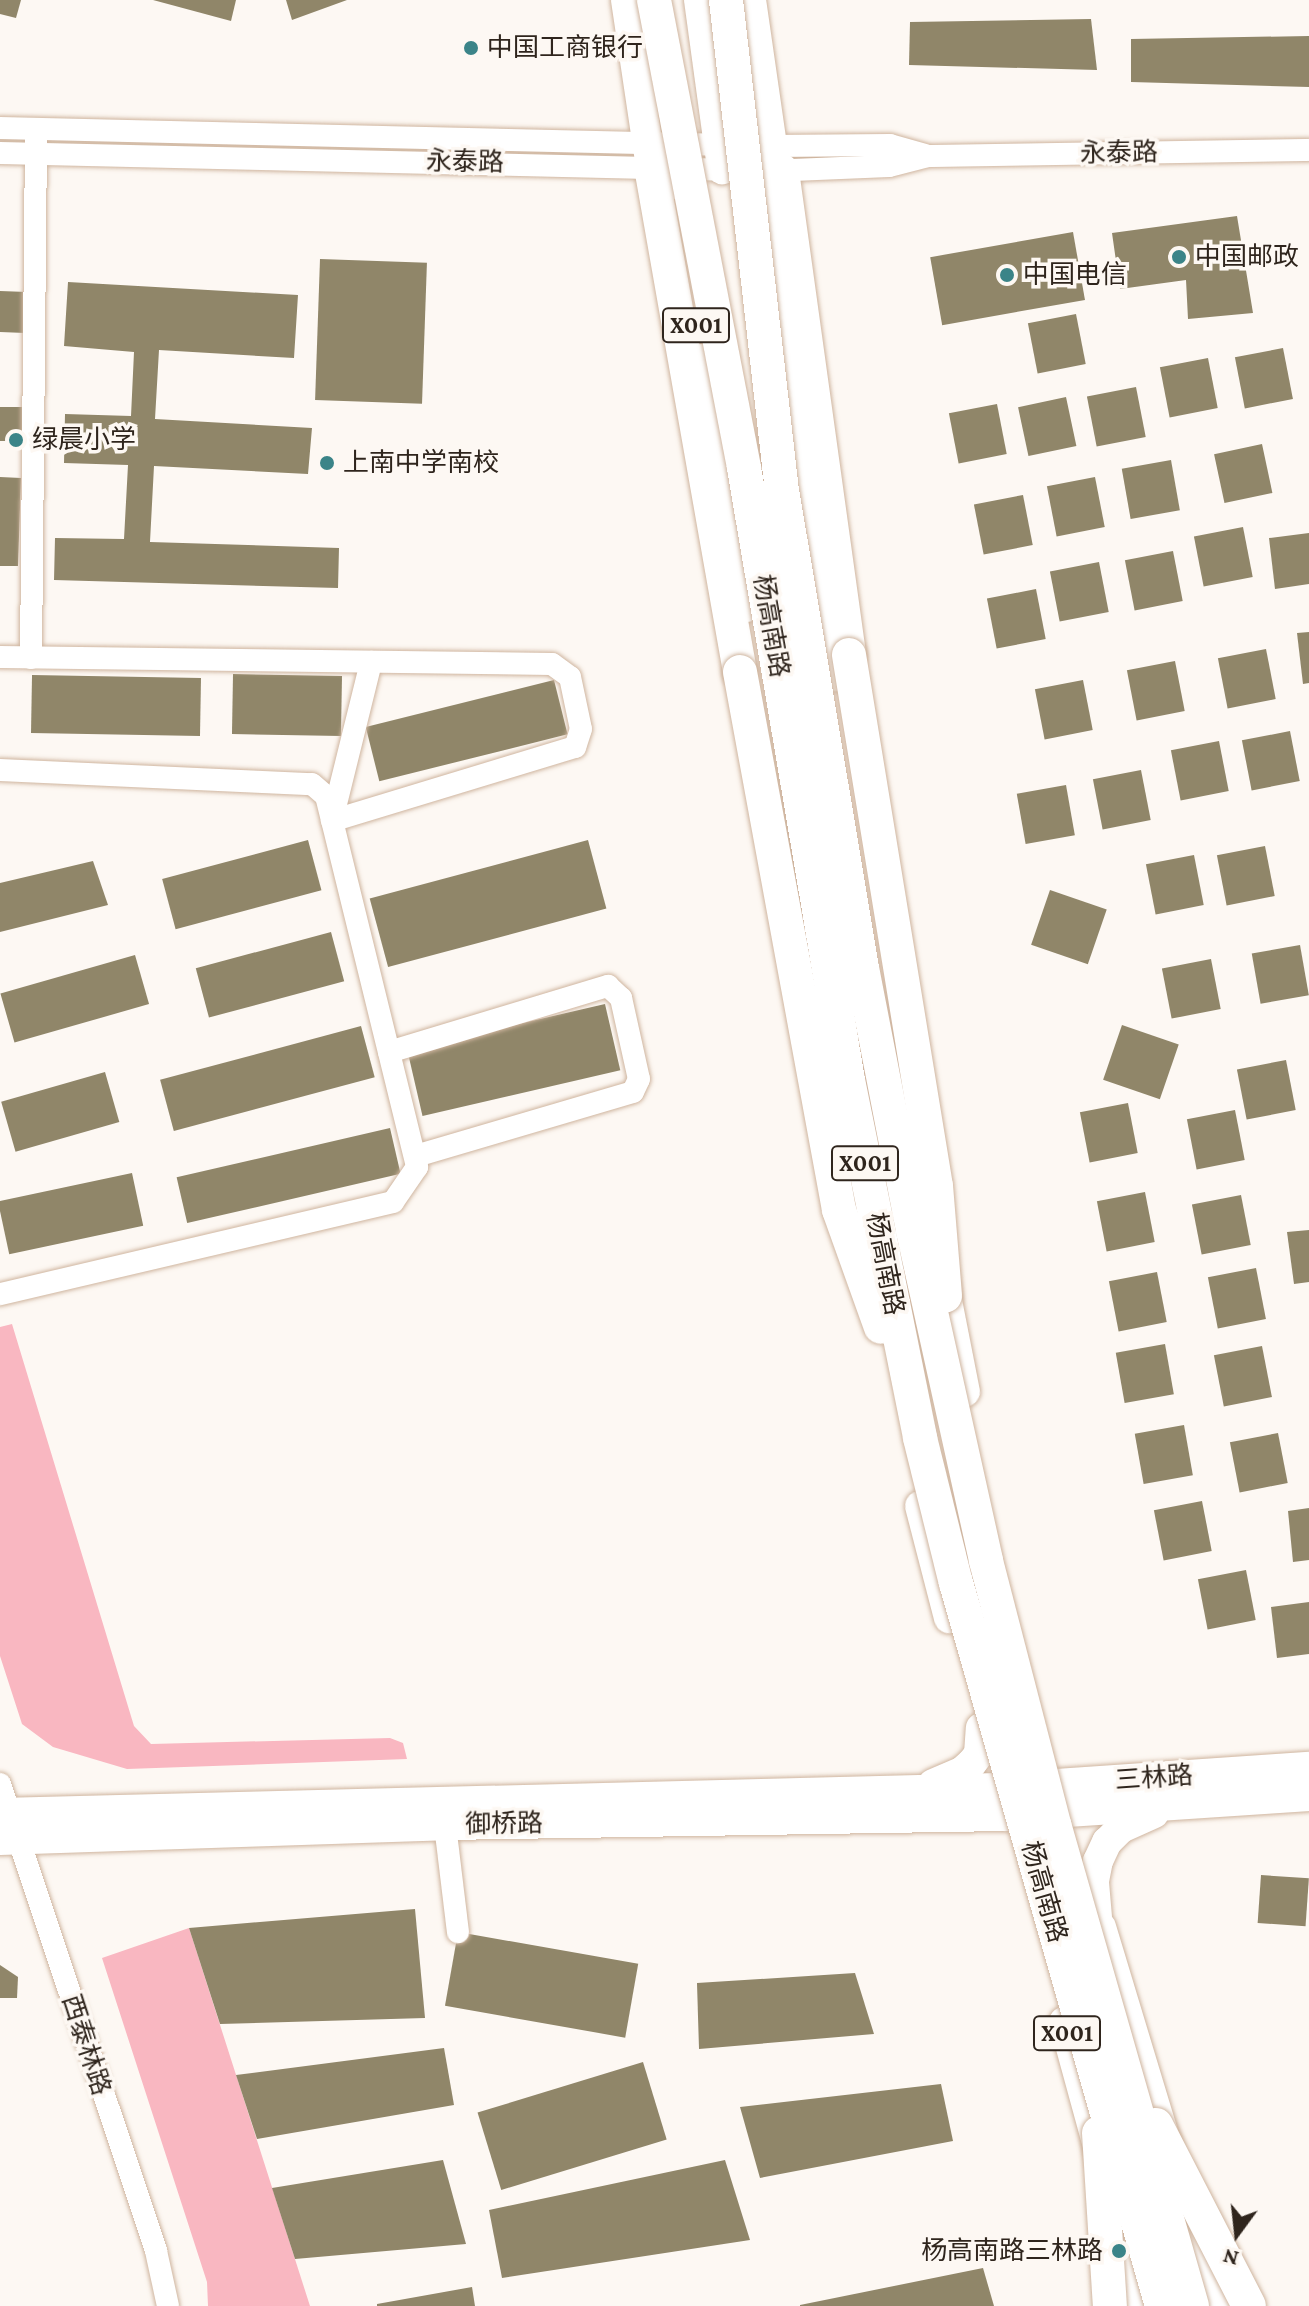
<!DOCTYPE html>
<html>
<head>
<meta charset="utf-8">
<style>
	body { margin:0 }
	#map { position:relative; width:1309px; height:2306px; overflow:hidden; background:#fdf8f3; font-family:"Crimson Pro","Noto Sans SC",serif }
	div>[style] { position:absolute }
	[style*='--x'] { left:calc(var(--x)*1px); top:calc(var(--y)*1px); width:calc(var(--w)*1px); rotate:calc(var(--a)*1deg) }
	.green>* { inset:0; background:#f9b7c1 }
	.building>* { inset:0; background:#908669; transform-origin:0 0 }
	.roads { filter:drop-shadow(0 0 2px #cfb59f) drop-shadow(0 0 2px #cfb59f) }
	.minor>* { height:22px; margin:-11px; padding:0 11px; transform-origin:11px; border-radius:11px; background:#fff }
	.major>* { height:30px; margin:-15px; padding:0 15px; transform-origin:15px; border-radius:15px; background:#fff }
	.highway>* { height:34px; margin:-17px; padding:0 17px; transform-origin:17px; border-radius:17px; background:#fff }
	.bridges { filter:drop-shadow(0 0 2px #cfb59f) drop-shadow(0 0 2px #cfb59f) }
	.highway-bridge>* { height:34px; margin:-17px; padding:0 17px; transform-origin:17px; border-radius:17px; background:#fff }
	.dots>* { width:22px; height:22px; translate:-50% -50%; box-sizing:border-box; border:4px solid #fdf8f3; border-radius:50% }
	span { translate:-50% -50%; white-space:nowrap; text-align:center; line-height:1.15; -webkit-text-stroke:7px #fdf8f3; paint-order:stroke }
	.shield-label span { padding:2px 6px; background:#fdf8f3; border:2px solid; border-radius:6px; -webkit-text-stroke-width:0 }
	.shield-label { font-size:24px; color:#2f251d; font-weight:700 }
	.poi-label { font-size:26px; color:#2f251d }
	.left { translate:0 -50%; text-align:left }
	.right { translate:-100% -50%; text-align:right }
	.street-label { font-size:26px; color:#2f251d }
	.north { position:absolute; left:1197px; top:2194px; width:80px; height:80px; -webkit-text-stroke:6px #fdf8f3; paint-order:stroke; rotate:195deg; font-size:22px; font-weight:700; line-height:32px; text-align:center; color:#2f251d }
	.north::after { content:''; display:block; margin:auto; width:28px; height:36px; background:#2f251d; clip-path:polygon(50% 0,100% 100%,50% 72%,0 100%) }
</style>
</head>
<body>
<div id="map">
	<div class="green">
		<i style="clip-path:polygon(12px 1324px,134px 1726px,151px 1744px,390px 1738px,403px 1743px,407px 1759px,127px 1769px,53px 1747px,22px 1724px,0 1656px,0 1327px)"></i>
		<i style="clip-path:polygon(189px 1928px,310px 2306px,208px 2306px,207px 2282px,102px 1958px)"></i>
	</div>
	<div class="building">
		<i style="clip-path:polygon(0 0,21px 0,16px 18px,0 14px)"></i>
		<i style="clip-path:polygon(153px 0,236px 0,231px 21px)"></i>
		<i style="clip-path:polygon(286px 0,347px 0,292px 20px)"></i>
		<i style="clip-path:polygon(1091px 19px,1097px 70px,909px 65px,910px 22px)"></i>
		<i style="clip-path:polygon(1309px 36px,1309px 87px,1131px 82px,1131px 39px)"></i>
		<i style="clip-path:polygon(1237px 216px,1253px 313px,1188px 319px,1186px 280px,1120px 289px,1112px 233px)"></i>
		<i style="left:1073px;top:232px;width:69px;height:145px;rotate:80deg"></i>
		<i style="left:320px;top:259px;width:107px;height:141px;rotate:2deg"></i>
		<i style="clip-path:polygon(68px 282px,298px 295px,294px 358px,159px 350px,155px 419px,312px 428px,308px 474px,154px 466px,150px 542px,339px 548px,338px 588px,54px 580px,55px 538px,124px 539px,128px 465px,64px 463px,65px 414px,131px 416px,134px 352px,64px 346px)"></i>
		<i style="left:0;top:291px;width:27px;height:41px;rotate:2deg"></i>
		<i style="left:1076px;top:314px;width:51px;height:49px;rotate:79deg"></i>
		<i style="left:1283px;top:348px;width:52px;height:49px;rotate:79deg"></i>
		<i style="left:1208px;top:358px;width:51px;height:49px;rotate:79deg"></i>
		<i style="left:1136px;top:387px;width:51px;height:50px;rotate:79deg"></i>
		<i style="left:1066px;top:397px;width:50px;height:49px;rotate:78deg"></i>
		<i style="left:997px;top:404px;width:51px;height:49px;rotate:79deg"></i>
		<i style="left:0;top:407px;width:23px;height:34px"></i>
		<i style="left:1262px;top:444px;width:50px;height:49px;rotate:78deg"></i>
		<i style="left:1171px;top:460px;width:51px;height:50px;rotate:80deg"></i>
		<i style="clip-path:polygon(0 477px,21px 478px,18px 566px,0 566px)"></i>
		<i style="left:1095px;top:477px;width:51px;height:49px;rotate:79deg"></i>
		<i style="left:1023px;top:495px;width:51px;height:50px;rotate:79deg"></i>
		<i style="left:1243px;top:527px;width:51px;height:50px;rotate:79deg"></i>
		<i style="clip-path:polygon(1309px 533px,1309px 584px,1275px 589px,1269px 538px)"></i>
		<i style="left:1173px;top:551px;width:51px;height:49px;rotate:79deg"></i>
		<i style="left:1099px;top:562px;width:51px;height:50px;rotate:79deg"></i>
		<i style="left:1036px;top:589px;width:51px;height:50px;rotate:79deg"></i>
		<i style="clip-path:polygon(1309px 632px,1309px 683px,1303px 684px,1297px 633px)"></i>
		<i style="left:1266px;top:649px;width:51px;height:49px;rotate:79deg"></i>
		<i style="left:1175px;top:661px;width:51px;height:49px;rotate:79deg"></i>
		<i style="left:342px;top:676px;width:60px;height:109px;rotate:91deg"></i>
		<i style="left:201px;top:678px;width:58px;height:169px;rotate:91deg"></i>
		<i style="left:554px;top:680px;width:56px;height:194px;rotate:76deg"></i>
		<i style="left:1083px;top:680px;width:51px;height:49px;rotate:79deg"></i>
		<i style="left:1290px;top:731px;width:51px;height:49px;rotate:79deg"></i>
		<i style="left:1219px;top:741px;width:51px;height:49px;rotate:79deg"></i>
		<i style="left:1141px;top:770px;width:51px;height:49px;rotate:79deg"></i>
		<i style="left:1066px;top:785px;width:51px;height:50px;rotate:80deg"></i>
		<i style="left:308px;top:840px;width:52px;height:151px;rotate:75deg"></i>
		<i style="left:588px;top:840px;width:71px;height:226px;rotate:75deg"></i>
		<i style="left:1265px;top:846px;width:51px;height:49px;rotate:79deg"></i>
		<i style="left:1194px;top:855px;width:51px;height:49px;rotate:79deg"></i>
		<i style="clip-path:polygon(93px 861px,108px 905px,0 932px,0 883px)"></i>
		<i style="left:1050px;top:890px;width:60px;height:58px;rotate:19deg"></i>
		<i style="left:331px;top:932px;width:51px;height:140px;rotate:75deg"></i>
		<i style="left:1300px;top:945px;width:51px;height:49px;rotate:80deg"></i>
		<i style="left:135px;top:955px;width:51px;height:140px;rotate:74deg"></i>
		<i style="left:1211px;top:959px;width:51px;height:50px;rotate:79deg"></i>
		<i style="left:605px;top:1004px;width:68px;height:203px;rotate:77deg"></i>
		<i style="left:1122px;top:1025px;width:60px;height:58px;rotate:19deg"></i>
		<i style="left:361px;top:1026px;width:53px;height:208px;rotate:75deg"></i>
		<i style="left:1286px;top:1060px;width:51px;height:50px;rotate:79deg"></i>
		<i style="left:105px;top:1072px;width:52px;height:108px;rotate:74deg"></i>
		<i style="left:1128px;top:1103px;width:51px;height:49px;rotate:79deg"></i>
		<i style="left:1235px;top:1110px;width:51px;height:49px;rotate:79deg"></i>
		<i style="left:390px;top:1128px;width:47px;height:219px;rotate:77deg"></i>
		<i style="left:132px;top:1173px;width:54px;height:137px;rotate:78deg"></i>
		<i style="left:1145px;top:1192px;width:51px;height:49px;rotate:79deg"></i>
		<i style="left:1241px;top:1195px;width:51px;height:50px;rotate:79deg"></i>
		<i style="clip-path:polygon(1309px 1230px,1309px 1282px,1294px 1284px,1287px 1232px)"></i>
		<i style="left:1256px;top:1268px;width:52px;height:49px;rotate:79deg"></i>
		<i style="left:1157px;top:1272px;width:51px;height:49px;rotate:79deg"></i>
		<i style="left:1165px;top:1344px;width:51px;height:50px;rotate:80deg"></i>
		<i style="left:1262px;top:1346px;width:52px;height:49px;rotate:79deg"></i>
		<i style="left:1184px;top:1425px;width:51px;height:50px;rotate:80deg"></i>
		<i style="left:1278px;top:1433px;width:51px;height:49px;rotate:79deg"></i>
		<i style="left:1202px;top:1501px;width:51px;height:49px;rotate:79deg"></i>
		<i style="clip-path:polygon(1309px 1508px,1309px 1560px,1293px 1562px,1288px 1511px)"></i>
		<i style="left:1246px;top:1570px;width:51px;height:49px;rotate:79deg"></i>
		<i style="clip-path:polygon(1309px 1602px,1309px 1654px,1277px 1658px,1271px 1607px)"></i>
		<i style="left:1261px;top:1875px;width:48px;height:48px;rotate:4deg"></i>
		<i style="clip-path:polygon(415px 1909px,425px 2018px,220px 2024px,189px 1928px)"></i>
		<i style="left:458px;top:1932px;width:183px;height:75px;rotate:10deg"></i>
		<i style="clip-path:polygon(0 1965px,18px 1977px,17px 1998px,0 1998px)"></i>
		<i style="clip-path:polygon(855px 1973px,874px 2034px,699px 2049px,697px 1983px)"></i>
		<i style="clip-path:polygon(444px 2048px,454px 2105px,257px 2139px,236px 2075px)"></i>
		<i style="left:643px;top:2062px;width:81px;height:173px;rotate:73deg"></i>
		<i style="clip-path:polygon(941px 2084px,953px 2141px,760px 2178px,740px 2107px)"></i>
		<i style="clip-path:polygon(443px 2160px,466px 2244px,295px 2259px,272px 2188px)"></i>
		<i style="clip-path:polygon(725px 2160px,750px 2240px,502px 2278px,489px 2210px)"></i>
		<i style="clip-path:polygon(983px 2268px,994px 2306px,800px 2306px,800px 2305px)"></i>
		<i style="clip-path:polygon(472px 2287px,475px 2306px,377px 2306px,377px 2304px)"></i>
	</div>
	<div class="roads">
		<div class="minor">
			<i style="--x:0;--y:128;--w:772;--a:1.34"></i>
			<i style="--x:772;--y:146;--w:118;--a:-0.5"></i>
			<i style="--x:890;--y:145;--w:36;--a:16"></i>
			<i style="--x:0;--y:153;--w:735;--a:1.32"></i>
			<i style="--x:769;--y:171;--w:120;--a:-2.4"></i>
			<i style="--x:889;--y:166;--w:40;--a:-14.4"></i>
			<i style="--x:928;--y:156;--w:381;--a:-0.9"></i>
			<i style="--x:0;--y:657;--w:552;--a:0.73"></i>
			<i style="--x:552;--y:664;--w:22;--a:36"></i>
			<i style="--x:570;--y:677;--w:53;--a:78.1"></i>
			<i style="--x:581;--y:729;--w:19;--a:108"></i>
			<i style="--x:575;--y:747;--w:254;--a:163.1"></i>
			<i style="--x:31;--y:658;--w:519;--a:-89.45"></i>
			<i style="--x:0;--y:770;--w:312;--a:2.6"></i>
			<i style="--x:312;--y:784;--w:18;--a:41"></i>
			<i style="--x:326;--y:796;--w:382;--a:76.2"></i>
			<i style="--x:417;--y:1167;--w:42;--a:124.4"></i>
			<i style="--x:393;--y:1202;--w:404;--a:166.8"></i>
			<i style="--x:333;--y:816;--w:159;--a:-76.1"></i>
			<i style="--x:389;--y:1052;--w:229;--a:-16.8"></i>
			<i style="--x:608;--y:986;--w:18;--a:43"></i>
			<i style="--x:621;--y:998;--w:83;--a:77.5"></i>
			<i style="--x:639;--y:1079;--w:14;--a:115"></i>
			<i style="--x:633;--y:1092;--w:227;--a:163.6"></i>
			<i style="--x:0;--y:1784;--w:492;--a:71.5"></i>
			<i style="--x:156;--y:2251;--w:56;--a:77.7"></i>
			<i style="--x:445;--y:1825;--w:108;--a:83.1"></i>
		</div>
		<div class="major">
			<i style="--x:626;--y:0;--w:162;--a:81.5"></i>
			<i style="--x:699;--y:0;--w:171;--a:82.2"></i>
			<i style="--x:751;--y:0;--w:148;--a:81.8"></i>
			<i style="--x:772;--y:146;--w:27;--a:117"></i>
			<i style="--x:760;--y:170;--w:305;--a:82.1"></i>
			<i style="--x:802;--y:472;--w:207;--a:80.5"></i>
			<i style="--x:646;--y:142;--w:33;--a:49"></i>
			<i style="--x:668;--y:167;--w:18;--a:81"></i>
			<i style="--x:702;--y:359;--w:252;--a:79.9"></i>
			<i style="--x:942;--y:1275;--w:119;--a:78.9"></i>
			<i style="--x:920;--y:1506;--w:116;--a:75.5"></i>
			<i style="--x:933;--y:1784;--w:33;--a:-23"></i>
			<i style="--x:963;--y:1771;--w:12;--a:-42"></i>
			<i style="--x:972;--y:1763;--w:11;--a:-52"></i>
			<i style="--x:979;--y:1754;--w:26;--a:-86"></i>
			<i style="--x:0;--y:1813;--w:998;--a:-1.43"></i>
			<i style="--x:998;--y:1788;--w:312;--a:-3.9"></i>
			<i style="--x:0;--y:1840;--w:445;--a:-1.9"></i>
			<i style="--x:445;--y:1825;--w:562;--a:-0.92"></i>
			<i style="--x:1007;--y:1816;--w:303;--a:-3.8"></i>
			<i style="--x:1097;--y:1917;--w:36;--a:-95"></i>
			<i style="--x:1094;--y:1881;--w:20;--a:-79"></i>
			<i style="--x:1098;--y:1861;--w:21;--a:-65"></i>
			<i style="--x:1107;--y:1842;--w:20;--a:-45"></i>
			<i style="--x:1121;--y:1828;--w:36;--a:-24"></i>
			<i style="--x:1101;--y:1927;--w:228;--a:73.2"></i>
			<i style="--x:1064;--y:2022;--w:140;--a:74.7"></i>
			<i style="--x:1113;--y:2199;--w:110;--a:75.8"></i>
			<i style="--x:1184;--y:2203;--w:109;--a:71.2"></i>
		</div>
		<div class="highway">
			<i style="--x:651;--y:167;--w:513;--a:80"></i>
			<i style="--x:782;--y:171;--w:489;--a:82.1"></i>
		</div>
	</div>
	<div class="bridges">
		<div class="highway-bridge">
			<i style="--x:654;--y:0;--w:477;--a:79.1"></i>
			<i style="--x:744;--y:468;--w:621;--a:80.36"></i>
			<i style="--x:848;--y:1080;--w:365;--a:78.6"></i>
			<i style="--x:920;--y:1438;--w:149;--a:76.1"></i>
			<i style="--x:956;--y:1583;--w:752;--a:74.1"></i>
			<i style="--x:726;--y:0;--w:487;--a:83.5"></i>
			<i style="--x:781;--y:484;--w:491;--a:80.5"></i>
			<i style="--x:862;--y:968;--w:268;--a:79"></i>
			<i style="--x:913;--y:1231;--w:338;--a:77.5"></i>
			<i style="--x:986;--y:1561;--w:272;--a:75.5"></i>
			<i style="--x:1054;--y:1824;--w:501;--a:74.02"></i>
			<i style="--x:849;--y:655;--w:538;--a:80.7"></i>
			<i style="--x:936;--y:1186;--w:110;--a:85.3"></i>
			<i style="--x:740;--y:672;--w:547;--a:79.57"></i>
			<i style="--x:839;--y:1210;--w:124;--a:70.3"></i>
			<i style="--x:1156;--y:2125;--w:203;--a:62.8"></i>
			<i style="--x:1099;--y:2133;--w:173;--a:86.4"></i>
		</div>
	</div>
	<div class="dots">
		<i style="left:471px;top:48px;background:#3b8488"></i>
		<i style="left:1179px;top:257px;background:#3b8488"></i>
		<i style="left:1007px;top:275px;background:#3b8488"></i>
		<i style="left:16px;top:440px;background:#3b8488"></i>
		<i style="left:327px;top:463px;background:#3b8488"></i>
		<i style="left:1119px;top:2251px;background:#3b8488"></i>
	</div>
	<div class="shield-label">
		<span style="left:696px;top:325px">X001</span>
		<span style="left:865px;top:1163px">X001</span>
		<span style="left:1067px;top:2033px">X001</span>
	</div>
	<div class="poi-label">
		<span class="left" style="left:487px;top:48px">中国工商银行</span>
		<span class="left" style="left:1195px;top:257px">中国邮政</span>
		<span class="left" style="left:1023px;top:275px">中国电信</span>
		<span class="left" style="left:32px;top:440px">绿晨小学</span>
		<span class="left" style="left:343px;top:463px">上南中学南校</span>
		<span class="right" style="left:1103px;top:2251px">杨高南路三林路</span>
	</div>
	<div class="street-label">
		<span style="left:1119px;top:153px;rotate:-1deg">永泰路</span>
		<span style="left:465px;top:162px;rotate:1deg">永泰路</span>
		<span style="left:771px;top:626px;rotate:80deg">杨高南路</span>
		<span style="left:885px;top:1264px;rotate:79deg">杨高南路</span>
		<span style="left:1154px;top:1778px;rotate:-4deg">三林路</span>
		<span style="left:504px;top:1824px;rotate:-1deg">御桥路</span>
		<span style="left:1044px;top:1892px;rotate:74deg">杨高南路</span>
		<span style="left:86px;top:2045px;rotate:72deg">西泰林路</span>
	</div>
	<div class="north">N</div>
</div>
</body>
</html>
